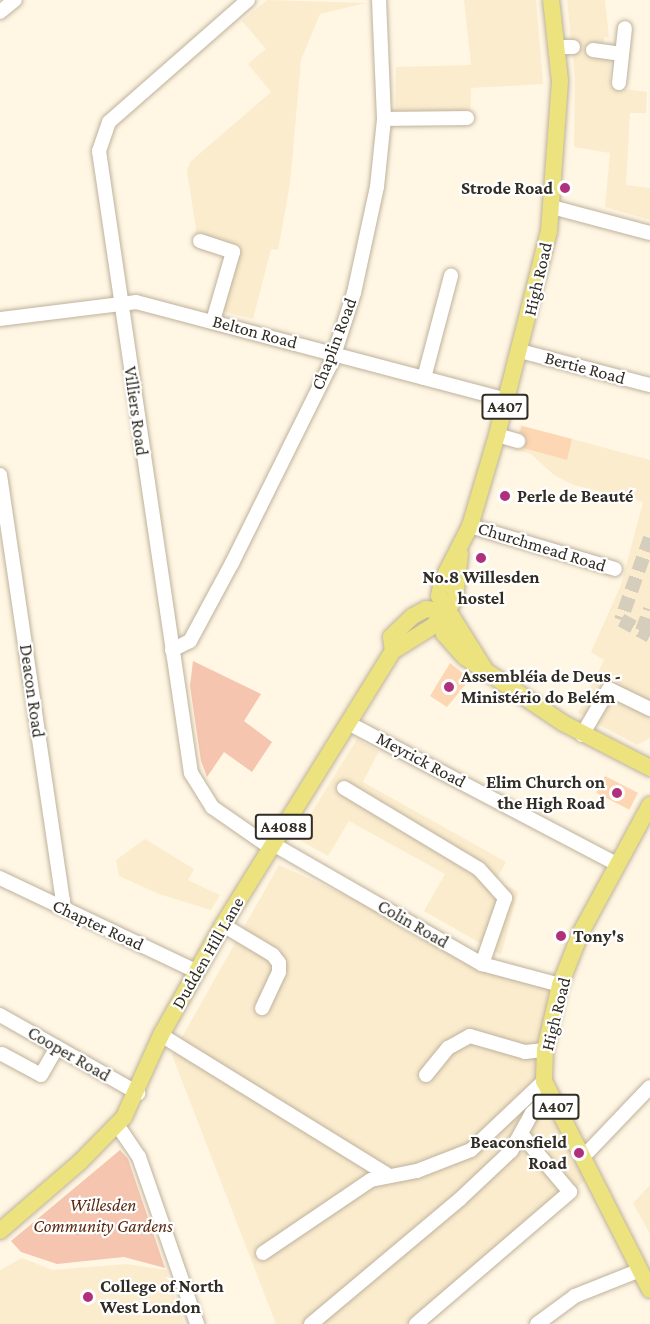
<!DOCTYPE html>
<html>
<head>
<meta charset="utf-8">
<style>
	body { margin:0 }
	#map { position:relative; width:650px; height:1324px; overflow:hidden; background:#fff6e3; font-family:"Crimson Pro",serif }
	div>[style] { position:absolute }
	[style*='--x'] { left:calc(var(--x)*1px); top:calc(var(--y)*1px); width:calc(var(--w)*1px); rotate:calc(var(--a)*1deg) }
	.built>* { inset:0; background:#fbecce }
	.green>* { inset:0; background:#f5c5af }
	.building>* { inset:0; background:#fdd7b3; transform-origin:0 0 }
	.minor-tunnel>* { height:14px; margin-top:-7px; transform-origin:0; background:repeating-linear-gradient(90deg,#d6cebd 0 14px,transparent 0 21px) }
	.roads { filter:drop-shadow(0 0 2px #beb29c) drop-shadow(0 0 2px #beb29c) }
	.minor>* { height:14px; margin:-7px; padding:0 7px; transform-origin:7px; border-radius:7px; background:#fff }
	.major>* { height:16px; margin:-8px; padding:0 8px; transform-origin:8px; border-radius:8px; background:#ede37e }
	.dots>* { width:16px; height:16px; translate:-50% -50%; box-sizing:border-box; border:3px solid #fff; border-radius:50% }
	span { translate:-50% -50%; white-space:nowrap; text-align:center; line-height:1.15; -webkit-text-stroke:4.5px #fff; paint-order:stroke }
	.shield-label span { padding:2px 4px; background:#fff; border:2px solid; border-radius:4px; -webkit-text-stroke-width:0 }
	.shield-label { font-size:16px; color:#312d24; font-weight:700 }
	.poi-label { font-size:18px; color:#312d24; font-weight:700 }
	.right { translate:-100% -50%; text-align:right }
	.left { translate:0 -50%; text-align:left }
	.street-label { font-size:18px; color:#312d24 }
	.park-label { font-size:18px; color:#5a290f; font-style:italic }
</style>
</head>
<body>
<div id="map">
	<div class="built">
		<i style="clip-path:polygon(267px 0,366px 3px,320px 14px,301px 60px,290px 184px,278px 250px,271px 249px,253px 319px,212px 309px,224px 256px,193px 248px,196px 229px,187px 171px,190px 162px,271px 92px,248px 64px,266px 49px,242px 21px)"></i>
		<i style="clip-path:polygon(464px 0,536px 0,543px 84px,471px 88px,470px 125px,395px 122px,396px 67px,471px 65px)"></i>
		<i style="clip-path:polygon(567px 0,605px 0,609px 38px,604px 37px,604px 48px,610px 49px,610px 87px,647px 92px,646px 113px,630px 113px,626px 185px,650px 188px,650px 220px,605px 207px,610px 153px,574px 147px,575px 78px)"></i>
		<i style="clip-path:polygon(520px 425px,650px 460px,650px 738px,637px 745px,578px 713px,604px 660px,591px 652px,621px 585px,643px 502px,574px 485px,554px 475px,531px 454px,514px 449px)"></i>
		<i style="clip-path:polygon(357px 739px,379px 751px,363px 782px,506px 862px,496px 880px,518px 892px,501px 955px,424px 911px,445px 874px,349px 821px,328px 856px,296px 838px)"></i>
		<i style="clip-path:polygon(145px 839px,194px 869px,188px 880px,220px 895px,211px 910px,159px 894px,119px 876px,116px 860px)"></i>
		<i style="clip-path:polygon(279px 865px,550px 988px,537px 1049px,538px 1084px,561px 1133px,589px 1177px,412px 1324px,276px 1324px,172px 1055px)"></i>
		<i style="clip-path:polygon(650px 1185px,650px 1234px,633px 1203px)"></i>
		<i style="clip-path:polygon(22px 1258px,52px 1270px,127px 1264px,166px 1270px,184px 1324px,0 1324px,0 1270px)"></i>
	</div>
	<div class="green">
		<i style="clip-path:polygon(193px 661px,261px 694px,244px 721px,272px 742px,252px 772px,224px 752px,207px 777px,201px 761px,190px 686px)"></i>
		<i style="clip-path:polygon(120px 1150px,128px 1159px,165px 1268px,124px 1257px,57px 1264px,21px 1252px,11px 1241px)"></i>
	</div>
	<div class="building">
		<i style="clip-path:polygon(522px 426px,572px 439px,567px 460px,523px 448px,527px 439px,520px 432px)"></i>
		<i style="clip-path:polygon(450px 663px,470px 679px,447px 707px,430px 696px)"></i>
		<i style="left:605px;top:776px;width:37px;height:19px;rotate:27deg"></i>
	</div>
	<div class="minor-tunnel">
		<i style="--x:650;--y:538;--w:87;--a:109.5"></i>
		<i style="--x:621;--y:620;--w:33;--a:29"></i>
		<i style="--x:642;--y:631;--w:23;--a:-70"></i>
	</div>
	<div class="roads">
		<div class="minor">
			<i style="--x:248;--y:0;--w:185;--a:138.7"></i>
			<i style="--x:109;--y:122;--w:31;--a:109"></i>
			<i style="--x:99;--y:151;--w:629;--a:81.59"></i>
			<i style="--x:191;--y:773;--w:40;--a:58"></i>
			<i style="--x:212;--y:807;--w:72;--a:34.8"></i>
			<i style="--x:0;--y:12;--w:19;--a:-39"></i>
			<i style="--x:557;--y:47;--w:16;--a:0"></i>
			<i style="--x:593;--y:50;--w:29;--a:8"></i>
			<i style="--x:619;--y:83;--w:55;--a:-83.8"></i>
			<i style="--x:384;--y:119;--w:83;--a:-0.7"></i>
			<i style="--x:552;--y:207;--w:101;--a:14.9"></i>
			<i style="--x:200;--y:241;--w:35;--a:18"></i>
			<i style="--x:233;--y:252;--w:72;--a:106.2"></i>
			<i style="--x:0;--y:319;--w:137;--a:-7.1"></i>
			<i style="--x:136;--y:302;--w:384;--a:14.8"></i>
			<i style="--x:520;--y:351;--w:134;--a:14.7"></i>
			<i style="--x:424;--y:378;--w:106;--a:-75.2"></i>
			<i style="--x:497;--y:435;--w:22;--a:16"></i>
			<i style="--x:0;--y:475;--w:430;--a:81.6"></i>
			<i style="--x:63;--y:900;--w:8;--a:120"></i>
			<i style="--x:470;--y:526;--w:151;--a:16.5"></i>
			<i style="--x:172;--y:650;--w:20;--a:-27"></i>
			<i style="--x:190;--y:641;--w:89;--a:-61.7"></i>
			<i style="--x:232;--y:563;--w:222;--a:-63.6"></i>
			<i style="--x:331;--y:364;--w:75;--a:-72.1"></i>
			<i style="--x:354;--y:293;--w:108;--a:-77.8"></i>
			<i style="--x:377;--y:187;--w:68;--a:-84.1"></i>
			<i style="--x:384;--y:119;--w:119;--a:-92.4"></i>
			<i style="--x:350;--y:724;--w:303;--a:27.7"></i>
			<i style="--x:582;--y:735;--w:53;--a:-59.6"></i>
			<i style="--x:609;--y:689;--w:46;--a:26"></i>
			<i style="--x:344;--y:788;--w:157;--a:31"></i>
			<i style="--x:479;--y:869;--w:39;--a:48"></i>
			<i style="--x:505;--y:898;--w:70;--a:109.2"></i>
			<i style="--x:273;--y:844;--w:241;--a:29.9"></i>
			<i style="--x:482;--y:964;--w:81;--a:15.1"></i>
			<i style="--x:0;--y:878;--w:217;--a:25.4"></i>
			<i style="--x:223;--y:925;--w:58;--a:31"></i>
			<i style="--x:273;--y:955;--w:10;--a:53"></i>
			<i style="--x:279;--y:963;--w:9;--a:90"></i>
			<i style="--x:279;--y:972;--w:40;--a:115"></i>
			<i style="--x:0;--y:1015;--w:159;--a:29.5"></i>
			<i style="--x:161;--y:1035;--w:268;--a:31.7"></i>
			<i style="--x:2;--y:1054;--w:44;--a:28.3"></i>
			<i style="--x:41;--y:1075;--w:32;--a:-60"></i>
			<i style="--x:426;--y:1075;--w:35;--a:-51"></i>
			<i style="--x:448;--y:1048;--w:25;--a:-29"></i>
			<i style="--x:470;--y:1036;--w:57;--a:16.2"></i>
			<i style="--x:525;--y:1052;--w:20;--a:-6"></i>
			<i style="--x:118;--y:1126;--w:37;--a:56"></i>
			<i style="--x:139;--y:1157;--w:177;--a:70.8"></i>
			<i style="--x:584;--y:1156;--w:95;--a:-46.3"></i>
			<i style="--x:263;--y:1253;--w:130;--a:-34.1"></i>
			<i style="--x:371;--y:1180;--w:47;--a:-11.1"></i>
			<i style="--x:417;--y:1171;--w:58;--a:-21.3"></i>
			<i style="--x:471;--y:1150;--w:100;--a:-43.4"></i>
			<i style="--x:311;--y:1324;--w:194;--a:-40"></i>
			<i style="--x:460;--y:1199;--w:70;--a:-43.3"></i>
			<i style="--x:511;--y:1151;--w:43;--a:-61.1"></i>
			<i style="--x:532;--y:1113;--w:24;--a:-42"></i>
			<i style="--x:416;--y:1324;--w:203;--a:-40.6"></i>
			<i style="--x:570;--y:1192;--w:75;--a:-130.1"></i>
			<i style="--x:537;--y:1324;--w:47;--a:-36.4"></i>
			<i style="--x:575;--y:1296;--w:70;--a:-21.8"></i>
		</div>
		<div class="major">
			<i style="--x:460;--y:554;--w:45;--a:96.3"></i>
			<i style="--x:455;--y:599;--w:16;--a:125"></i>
			<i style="--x:446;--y:612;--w:22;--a:95"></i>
			<i style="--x:444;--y:634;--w:31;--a:48"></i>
			<i style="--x:465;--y:657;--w:118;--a:34"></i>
			<i style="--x:563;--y:723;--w:98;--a:27.3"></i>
			<i style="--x:393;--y:651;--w:14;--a:-98"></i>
			<i style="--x:391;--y:637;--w:30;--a:-44"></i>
			<i style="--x:413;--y:616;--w:15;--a:-28"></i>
			<i style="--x:426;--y:609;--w:20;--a:9"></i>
			<i style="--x:484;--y:668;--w:85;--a:-122"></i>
			<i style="--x:439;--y:596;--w:15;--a:-79"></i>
			<i style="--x:442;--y:581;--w:62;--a:-63"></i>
			<i style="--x:470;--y:526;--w:95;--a:-73.5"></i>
			<i style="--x:497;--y:435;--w:211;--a:-75.7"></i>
			<i style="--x:549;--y:231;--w:150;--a:-85.8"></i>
			<i style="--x:560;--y:81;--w:81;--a:-96.3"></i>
			<i style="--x:650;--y:805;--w:145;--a:118.5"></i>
			<i style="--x:581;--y:932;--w:57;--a:111.6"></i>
			<i style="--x:560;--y:985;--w:67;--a:103"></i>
			<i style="--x:545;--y:1050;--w:31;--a:92"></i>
			<i style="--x:544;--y:1081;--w:234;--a:63.1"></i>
			<i style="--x:0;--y:1231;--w:106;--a:-40.8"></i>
			<i style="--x:80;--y:1162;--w:63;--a:-45.6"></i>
			<i style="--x:124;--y:1117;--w:90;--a:-65.7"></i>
			<i style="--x:161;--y:1035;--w:126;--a:-60.6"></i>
			<i style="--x:223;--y:925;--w:322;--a:-58.2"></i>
			<i style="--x:393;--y:651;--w:47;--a:-32"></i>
			<i style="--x:433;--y:626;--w:19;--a:-47"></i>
		</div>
	</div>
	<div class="dots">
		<i style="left:565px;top:188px;background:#b0307c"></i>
		<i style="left:505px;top:496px;background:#b0307c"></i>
		<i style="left:481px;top:558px;background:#b0307c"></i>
		<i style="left:449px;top:687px;background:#b0307c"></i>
		<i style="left:617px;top:793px;background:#b0307c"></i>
		<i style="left:561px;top:936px;background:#b0307c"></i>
		<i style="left:579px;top:1153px;background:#b0307c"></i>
		<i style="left:88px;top:1297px;background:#b0307c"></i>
	</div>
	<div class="shield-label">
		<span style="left:505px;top:407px">A407</span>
		<span style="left:284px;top:827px">A4088</span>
		<span style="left:556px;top:1107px">A407</span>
	</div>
	<div class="poi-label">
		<span class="right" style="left:553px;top:188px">Strode Road</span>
		<span class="left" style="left:517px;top:496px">Perle de Beauté</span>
		<span style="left:481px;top:588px">No.8 Willesden<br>hostel</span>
		<span class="left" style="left:461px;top:687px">Assembléia de Deus -<br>Ministério do Belém</span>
		<span class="right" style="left:605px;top:793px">Elim Church on<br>the High Road</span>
		<span class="left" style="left:573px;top:936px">Tony's</span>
		<span class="right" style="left:567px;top:1153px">Beaconsfield<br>Road</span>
		<span class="left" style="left:100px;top:1297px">College of North<br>West London</span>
	</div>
	<div class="street-label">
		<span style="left:538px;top:279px;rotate:-77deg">High Road</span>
		<span style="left:255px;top:332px;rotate:15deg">Belton Road</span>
		<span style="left:334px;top:344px;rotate:-69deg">Chaplin Road</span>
		<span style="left:585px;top:368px;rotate:15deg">Bertie Road</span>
		<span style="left:136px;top:411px;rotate:82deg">Villiers Road</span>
		<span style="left:542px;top:547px;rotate:17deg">Churchmead Road</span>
		<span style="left:32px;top:691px;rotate:82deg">Deacon Road</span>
		<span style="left:421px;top:760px;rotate:28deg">Meyrick Road</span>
		<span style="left:413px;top:924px;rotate:30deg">Colin Road</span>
		<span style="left:98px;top:925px;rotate:25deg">Chapter Road</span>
		<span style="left:208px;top:953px;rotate:-60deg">Dudden Hill Lane</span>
		<span style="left:556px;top:1014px;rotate:-76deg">High Road</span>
		<span style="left:69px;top:1054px;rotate:30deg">Cooper Road</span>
	</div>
	<div class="park-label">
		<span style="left:103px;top:1216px">Willesden<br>Community Gardens</span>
	</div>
</div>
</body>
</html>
